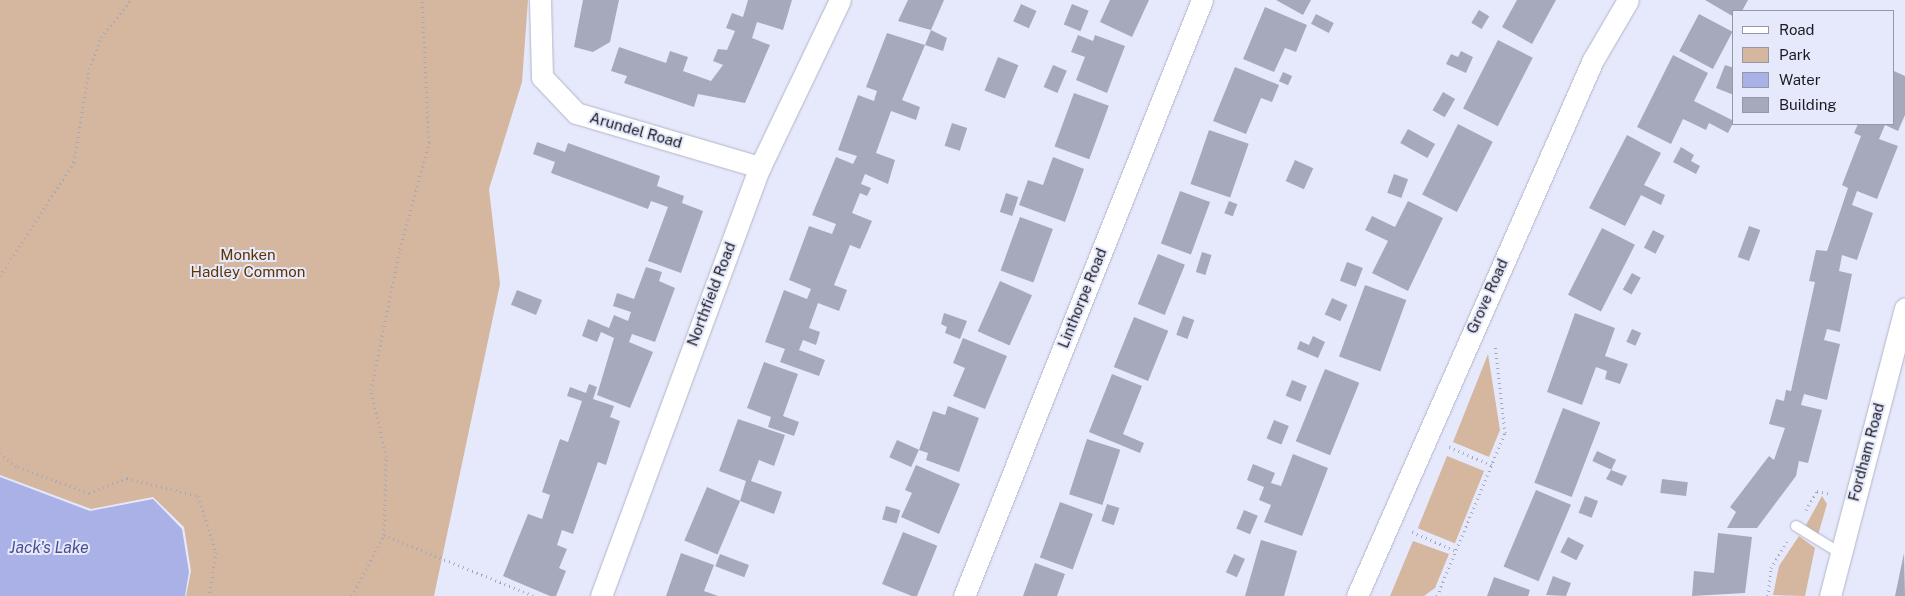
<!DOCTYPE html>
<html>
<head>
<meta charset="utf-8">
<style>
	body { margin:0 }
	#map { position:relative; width:1905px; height:596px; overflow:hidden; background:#e6e9fc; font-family:"Public Sans",sans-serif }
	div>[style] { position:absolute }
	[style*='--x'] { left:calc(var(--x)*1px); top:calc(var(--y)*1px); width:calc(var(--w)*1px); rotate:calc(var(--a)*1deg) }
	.green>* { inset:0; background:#d4b79e; transform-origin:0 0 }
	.water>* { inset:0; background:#aab1e6 }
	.building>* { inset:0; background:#a6a9bb; transform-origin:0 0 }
	.path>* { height:3px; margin-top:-1.5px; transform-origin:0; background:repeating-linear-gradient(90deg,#a5a8b7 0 1px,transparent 0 5px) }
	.roads { filter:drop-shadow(0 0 1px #b2b5c7) drop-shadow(0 0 1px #b2b5c7) }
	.lane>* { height:10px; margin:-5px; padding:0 5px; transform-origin:5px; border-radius:5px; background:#fff }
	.street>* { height:21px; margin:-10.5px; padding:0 10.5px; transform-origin:10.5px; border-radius:10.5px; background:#fff }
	span { translate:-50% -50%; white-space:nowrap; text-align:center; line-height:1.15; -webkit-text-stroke:4px #e6e9fc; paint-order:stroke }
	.street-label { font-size:15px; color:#1b1c22 }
	.park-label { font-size:15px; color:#5f3401 }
	.water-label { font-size:16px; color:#4b4f91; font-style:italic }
	.legend { position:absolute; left:1732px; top:10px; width:162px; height:115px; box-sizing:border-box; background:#e6e9fc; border:1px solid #9597a5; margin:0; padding:6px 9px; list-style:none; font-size:15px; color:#1b1c22 }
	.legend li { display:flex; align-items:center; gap:10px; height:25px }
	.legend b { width:25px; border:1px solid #9597a5 }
</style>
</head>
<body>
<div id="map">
	<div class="green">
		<i style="clip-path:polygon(0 0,528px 0,522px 82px,489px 189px,500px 284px,434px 596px,186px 596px,191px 571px,184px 527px,153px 497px,91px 509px,0 475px)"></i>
		<i style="clip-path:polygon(1488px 354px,1500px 430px,1489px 457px,1453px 442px)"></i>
		<i style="left:1447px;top:456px;width:40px;height:78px;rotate:22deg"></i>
		<i style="clip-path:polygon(1822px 496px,1827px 504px,1818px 535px,1806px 525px)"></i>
		<i style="clip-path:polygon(1799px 536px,1815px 548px,1805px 596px,1773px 595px,1779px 566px)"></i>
		<i style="clip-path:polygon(1413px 541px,1449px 554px,1435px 588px,1424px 596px,1390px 596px)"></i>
	</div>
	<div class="water">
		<i style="clip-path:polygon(0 477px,90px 511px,153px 499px,182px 529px,189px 572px,185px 596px,0 596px)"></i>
	</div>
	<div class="building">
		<i style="clip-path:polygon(583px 0,619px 0,610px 42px,593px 52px,574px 47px)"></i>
		<i style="clip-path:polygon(748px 0,792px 0,783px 30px,757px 22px,752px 38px,770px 45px,745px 103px,698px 94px,694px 107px,624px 83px,627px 76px,611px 71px,619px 47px,666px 63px,670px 51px,688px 57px,683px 71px,711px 81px,723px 65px,713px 61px,718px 49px,727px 50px,735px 31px,726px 28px,732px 13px,743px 17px)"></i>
		<i style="clip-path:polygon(908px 0,944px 0,931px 30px,898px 21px)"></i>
		<i style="clip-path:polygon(1110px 0,1149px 0,1132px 37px,1100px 22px)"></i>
		<i style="clip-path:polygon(1276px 0,1311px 0,1303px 15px)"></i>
		<i style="clip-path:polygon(1517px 0,1556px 0,1532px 44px,1502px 27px)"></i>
		<i style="clip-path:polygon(1705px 0,1748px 0,1742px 11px,1734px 11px,1734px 17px)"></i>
		<i style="left:1021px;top:4px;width:17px;height:19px;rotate:24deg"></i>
		<i style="left:1072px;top:4px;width:18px;height:22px;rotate:22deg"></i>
		<i style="clip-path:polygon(1265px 7px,1307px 25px,1296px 52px,1285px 48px,1274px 72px,1243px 59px)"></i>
		<i style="left:1479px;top:10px;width:12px;height:15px;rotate:31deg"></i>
		<i style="left:1316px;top:14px;width:20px;height:11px;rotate:27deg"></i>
		<i style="left:1699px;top:14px;width:38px;height:42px;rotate:28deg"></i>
		<i style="clip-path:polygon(931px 30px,947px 38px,943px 51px,925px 45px)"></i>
		<i style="clip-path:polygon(887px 33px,925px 45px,902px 100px,920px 107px,916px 120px,891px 111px,876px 153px,895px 160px,888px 184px,865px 174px,861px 184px,871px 188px,867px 196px,860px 193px,852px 213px,872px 221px,860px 249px,850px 245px,834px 285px,847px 290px,839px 311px,818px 303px,809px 328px,820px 332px,816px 345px,803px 340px,799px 350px,825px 360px,819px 376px,780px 362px,785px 349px,765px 342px,784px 290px,807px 299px,811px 289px,789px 280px,809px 226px,832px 234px,836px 224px,812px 215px,836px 157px,853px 164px,857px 156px,838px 150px,858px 95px,874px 101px,877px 91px,866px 87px)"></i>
		<i style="clip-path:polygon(1078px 35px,1093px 41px,1095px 35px,1125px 46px,1107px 93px,1076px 80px,1085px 57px,1071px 52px)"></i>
		<i style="left:1498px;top:40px;width:39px;height:77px;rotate:27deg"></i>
		<i style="clip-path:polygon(1461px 51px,1473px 57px,1466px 73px,1446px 64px,1451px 54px,1458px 57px)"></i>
		<i style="clip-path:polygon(1673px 55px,1708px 73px,1694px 101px,1734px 121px,1728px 133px,1709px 123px,1706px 130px,1683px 119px,1671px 144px,1637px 127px)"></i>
		<i style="left:998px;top:57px;width:22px;height:36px;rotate:22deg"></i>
		<i style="left:1053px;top:65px;width:15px;height:24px;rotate:23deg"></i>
		<i style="clip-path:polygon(1725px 65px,1734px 68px,1734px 95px,1716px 88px)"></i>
		<i style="clip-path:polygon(1235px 67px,1279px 85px,1272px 102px,1261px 98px,1246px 134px,1213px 121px)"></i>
		<i style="clip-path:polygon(1894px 71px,1905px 76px,1905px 115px,1898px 131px,1885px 125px,1879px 139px,1898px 146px,1877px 199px,1857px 191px,1852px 205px,1873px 213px,1857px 260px,1842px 255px,1839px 271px,1852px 274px,1840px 332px,1827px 329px,1824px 340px,1840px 344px,1827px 400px,1804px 394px,1801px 405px,1822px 410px,1808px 463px,1799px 461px,1796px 476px,1757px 528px,1727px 528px,1736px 512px,1730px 507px,1769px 456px,1774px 460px,1785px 428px,1769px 424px,1776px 399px,1784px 401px,1786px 390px,1791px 391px,1815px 282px,1809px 281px,1816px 250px,1827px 251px,1848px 188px,1842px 185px,1861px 136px,1854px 133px,1858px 124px,1894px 124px)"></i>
		<i style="left:1283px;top:72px;width:10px;height:10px;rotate:24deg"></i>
		<i style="left:1443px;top:92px;width:14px;height:21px;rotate:30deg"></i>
		<i style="left:1074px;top:93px;width:37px;height:57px;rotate:20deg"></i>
		<i style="left:952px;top:123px;width:16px;height:24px;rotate:18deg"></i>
		<i style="left:1458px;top:124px;width:39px;height:79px;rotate:27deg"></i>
		<i style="left:1408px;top:129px;width:31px;height:16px;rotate:29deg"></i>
		<i style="left:1209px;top:130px;width:42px;height:57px;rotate:19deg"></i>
		<i style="clip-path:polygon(1627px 135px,1661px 153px,1644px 185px,1665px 195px,1661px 205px,1641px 195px,1625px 226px,1589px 208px)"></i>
		<i style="clip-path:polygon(537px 142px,565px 152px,568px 143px,660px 176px,657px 186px,684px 196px,682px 203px,703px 211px,681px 273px,648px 261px,668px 207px,651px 201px,648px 209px,551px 173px,555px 162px,533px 154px)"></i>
		<i style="clip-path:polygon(1681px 147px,1694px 155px,1691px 161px,1700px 166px,1696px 174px,1673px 162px)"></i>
		<i style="clip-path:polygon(1053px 157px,1084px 169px,1065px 222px,1019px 205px,1028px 180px,1043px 185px)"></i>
		<i style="left:1295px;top:160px;width:20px;height:23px;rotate:24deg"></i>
		<i style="left:1394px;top:174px;width:15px;height:20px;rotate:20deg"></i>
		<i style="left:1180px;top:191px;width:32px;height:56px;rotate:20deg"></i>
		<i style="left:1006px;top:193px;width:13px;height:20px;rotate:18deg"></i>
		<i style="left:1229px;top:201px;width:9px;height:13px;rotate:21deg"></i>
		<i style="clip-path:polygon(1408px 201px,1443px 218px,1408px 291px,1372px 273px,1388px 241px,1365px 230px,1372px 216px,1395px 227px)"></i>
		<i style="left:1020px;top:217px;width:35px;height:57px;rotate:20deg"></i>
		<i style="left:1749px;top:226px;width:12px;height:33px;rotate:20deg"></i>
		<i style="left:1602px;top:228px;width:37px;height:75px;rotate:27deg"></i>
		<i style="left:1653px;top:230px;width:13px;height:20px;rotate:27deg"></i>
		<i style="left:1202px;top:252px;width:10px;height:21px;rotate:17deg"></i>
		<i style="left:1158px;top:254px;width:29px;height:54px;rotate:22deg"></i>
		<i style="left:1347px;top:262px;width:17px;height:20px;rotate:21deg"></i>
		<i style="clip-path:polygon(646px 267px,662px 272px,659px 281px,675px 288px,655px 342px,632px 334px,629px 342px,653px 352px,630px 408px,597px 395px,614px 338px,601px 332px,597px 342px,582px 336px,588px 319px,609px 328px,614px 315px,628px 321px,631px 312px,613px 306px,617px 293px,634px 299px)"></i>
		<i style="left:1632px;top:273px;width:10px;height:19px;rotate:29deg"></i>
		<i style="left:1000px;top:281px;width:35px;height:55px;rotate:24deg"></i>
		<i style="left:1365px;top:285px;width:44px;height:76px;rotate:20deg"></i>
		<i style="left:517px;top:290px;width:27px;height:16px;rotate:22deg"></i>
		<i style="left:1332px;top:298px;width:17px;height:18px;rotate:24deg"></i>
		<i style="clip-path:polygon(944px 313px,967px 321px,960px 339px,945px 333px,947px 327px,941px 324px)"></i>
		<i style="clip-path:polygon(1575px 313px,1615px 328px,1605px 356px,1628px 364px,1620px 384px,1605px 379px,1607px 371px,1596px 367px,1582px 405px,1547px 392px)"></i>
		<i style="left:1183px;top:316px;width:12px;height:20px;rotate:20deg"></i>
		<i style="left:1134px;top:317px;width:37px;height:54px;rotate:22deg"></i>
		<i style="left:1632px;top:329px;width:10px;height:14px;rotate:24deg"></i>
		<i style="clip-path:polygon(1313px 336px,1325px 342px,1318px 358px,1297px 349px,1300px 341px,1309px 345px)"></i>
		<i style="clip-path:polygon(963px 338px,1007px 356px,985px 409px,953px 396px,965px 368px,953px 363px)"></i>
		<i style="clip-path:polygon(764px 362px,798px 374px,783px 416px,799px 422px,794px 436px,768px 427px,771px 417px,747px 408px)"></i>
		<i style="left:1325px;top:369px;width:37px;height:78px;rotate:22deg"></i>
		<i style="clip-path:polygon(1112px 374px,1142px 386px,1123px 434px,1144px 443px,1140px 453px,1089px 432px)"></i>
		<i style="left:1292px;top:380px;width:16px;height:17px;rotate:22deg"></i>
		<i style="clip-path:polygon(589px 384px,597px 387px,593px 399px,614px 406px,610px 417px,620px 421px,606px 465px,598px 462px,573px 534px,562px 530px,557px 545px,567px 549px,559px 568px,566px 571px,556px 596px,550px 596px,503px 576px,528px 514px,542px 519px,550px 495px,542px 492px,560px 439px,568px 442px,582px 401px,567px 396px,570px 387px,586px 393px)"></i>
		<i style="clip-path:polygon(948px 406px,979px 418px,959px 472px,926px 460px,928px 453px,919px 450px,933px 411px,945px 415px)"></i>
		<i style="left:1563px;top:408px;width:40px;height:80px;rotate:21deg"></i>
		<i style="clip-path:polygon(738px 419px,785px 435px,774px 466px,759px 460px,751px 481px,782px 492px,774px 514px,740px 501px,746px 481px,719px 471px)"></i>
		<i style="left:1274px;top:420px;width:16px;height:20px;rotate:22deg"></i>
		<i style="left:1087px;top:439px;width:35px;height:58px;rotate:18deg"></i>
		<i style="left:897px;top:440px;width:24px;height:19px;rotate:24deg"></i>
		<i style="left:1597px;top:451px;width:21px;height:11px;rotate:25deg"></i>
		<i style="clip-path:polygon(1293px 454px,1328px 468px,1302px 536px,1264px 522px,1271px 505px,1259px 500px,1264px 487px,1247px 480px,1253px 464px,1275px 473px,1271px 483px,1281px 486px)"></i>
		<i style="clip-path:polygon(916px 465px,960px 484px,939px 534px,901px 517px,912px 493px,905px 490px)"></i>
		<i style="clip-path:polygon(1611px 470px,1627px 476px,1622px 486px,1606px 479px)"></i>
		<i style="left:1662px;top:479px;width:26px;height:14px;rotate:7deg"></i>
		<i style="left:707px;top:487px;width:36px;height:58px;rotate:23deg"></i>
		<i style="left:1536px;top:490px;width:38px;height:83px;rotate:23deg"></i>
		<i style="left:1585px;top:496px;width:14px;height:18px;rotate:21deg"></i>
		<i style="left:1060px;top:502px;width:35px;height:59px;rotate:20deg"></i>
		<i style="left:1107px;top:504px;width:13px;height:18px;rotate:18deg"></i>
		<i style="left:886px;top:506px;width:15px;height:14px;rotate:16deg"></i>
		<i style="left:1244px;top:510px;width:15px;height:20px;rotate:23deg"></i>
		<i style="left:903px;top:532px;width:37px;height:56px;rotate:22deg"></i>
		<i style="clip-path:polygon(1718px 533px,1752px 537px,1745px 593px,1692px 596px,1694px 571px,1714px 573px)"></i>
		<i style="left:1568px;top:537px;width:18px;height:17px;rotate:27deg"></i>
		<i style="clip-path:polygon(1261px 540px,1297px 551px,1284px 596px,1245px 596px)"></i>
		<i style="clip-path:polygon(681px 553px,714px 565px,704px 591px,718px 596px,666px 596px)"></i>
		<i style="clip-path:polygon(1904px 553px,1905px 596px,1895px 596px)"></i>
		<i style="left:720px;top:554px;width:31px;height:13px;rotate:21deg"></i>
		<i style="left:1234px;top:554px;width:12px;height:20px;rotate:24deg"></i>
		<i style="clip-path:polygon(1035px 563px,1065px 574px,1057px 596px,1023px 596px)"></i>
		<i style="clip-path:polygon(1553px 576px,1571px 583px,1566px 596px,1546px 595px)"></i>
		<i style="clip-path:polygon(1494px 577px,1530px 590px,1528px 596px,1487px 596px)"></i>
	</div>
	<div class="path">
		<i style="--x:0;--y:276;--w:136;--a:-57"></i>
		<i style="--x:74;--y:162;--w:94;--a:-80.8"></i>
		<i style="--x:89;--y:69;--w:34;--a:-69"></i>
		<i style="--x:101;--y:37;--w:48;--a:-51"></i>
		<i style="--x:1449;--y:447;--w:47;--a:22.7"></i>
		<i style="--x:0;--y:453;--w:23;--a:38"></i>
		<i style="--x:18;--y:467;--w:76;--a:20.1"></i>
		<i style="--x:89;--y:493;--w:41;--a:-21.5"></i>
		<i style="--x:127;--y:478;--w:73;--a:14.2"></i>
		<i style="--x:198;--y:496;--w:59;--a:72.2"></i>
		<i style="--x:216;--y:552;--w:45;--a:99"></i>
		<i style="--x:1806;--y:510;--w:22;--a:-60"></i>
		<i style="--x:1817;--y:491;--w:14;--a:12"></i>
		<i style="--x:1412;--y:532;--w:49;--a:22.9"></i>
		<i style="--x:384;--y:535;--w:162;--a:22.1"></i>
		<i style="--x:352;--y:596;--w:69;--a:-62.3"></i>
		<i style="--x:384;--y:535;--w:78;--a:-88.5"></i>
		<i style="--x:386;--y:457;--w:69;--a:-102.6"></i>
		<i style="--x:371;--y:390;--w:144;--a:-78.4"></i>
		<i style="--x:400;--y:249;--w:111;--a:-74.8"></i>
		<i style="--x:429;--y:142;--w:142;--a:-92.8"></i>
		<i style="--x:1437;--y:596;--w:177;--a:-67.4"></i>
		<i style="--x:1505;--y:433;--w:90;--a:-96.4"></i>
		<i style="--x:1768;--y:596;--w:28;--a:-84"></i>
		<i style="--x:1771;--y:568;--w:31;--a:-59"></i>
	</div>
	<div class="roads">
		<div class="lane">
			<i style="--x:1796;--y:526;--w:52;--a:31.5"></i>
		</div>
		<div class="street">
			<i style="--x:540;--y:0;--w:77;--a:88.5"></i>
			<i style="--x:542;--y:77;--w:50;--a:46.6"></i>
			<i style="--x:576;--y:113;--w:192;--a:16.4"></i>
			<i style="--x:601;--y:596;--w:458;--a:-69.7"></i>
			<i style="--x:760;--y:167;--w:185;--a:-64.4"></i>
			<i style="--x:964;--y:596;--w:642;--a:-68.23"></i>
			<i style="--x:1357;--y:596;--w:586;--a:-66.24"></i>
			<i style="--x:1593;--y:60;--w:69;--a:-59.7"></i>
			<i style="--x:1830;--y:596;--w:297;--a:-75.4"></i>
		</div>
	</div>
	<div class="street-label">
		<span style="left:636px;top:130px;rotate:16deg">Arundel Road</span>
		<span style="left:711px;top:294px;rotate:-69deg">Northfield Road</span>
		<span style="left:1487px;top:296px;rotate:-66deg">Grove Road</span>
		<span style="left:1082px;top:298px;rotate:-68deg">Linthorpe Road</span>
		<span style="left:1866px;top:452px;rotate:-75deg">Fordham Road</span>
	</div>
	<div class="park-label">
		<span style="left:248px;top:263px">Monken<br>Hadley Common</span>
	</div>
	<div class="water-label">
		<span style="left:49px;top:548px">Jack's Lake</span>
	</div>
	<ul class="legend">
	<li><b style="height:6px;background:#fff"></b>Road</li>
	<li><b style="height:14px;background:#d4b79e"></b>Park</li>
	<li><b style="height:14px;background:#aab1e6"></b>Water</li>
	<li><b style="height:14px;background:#a6a9bb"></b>Building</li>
	</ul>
</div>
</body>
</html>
